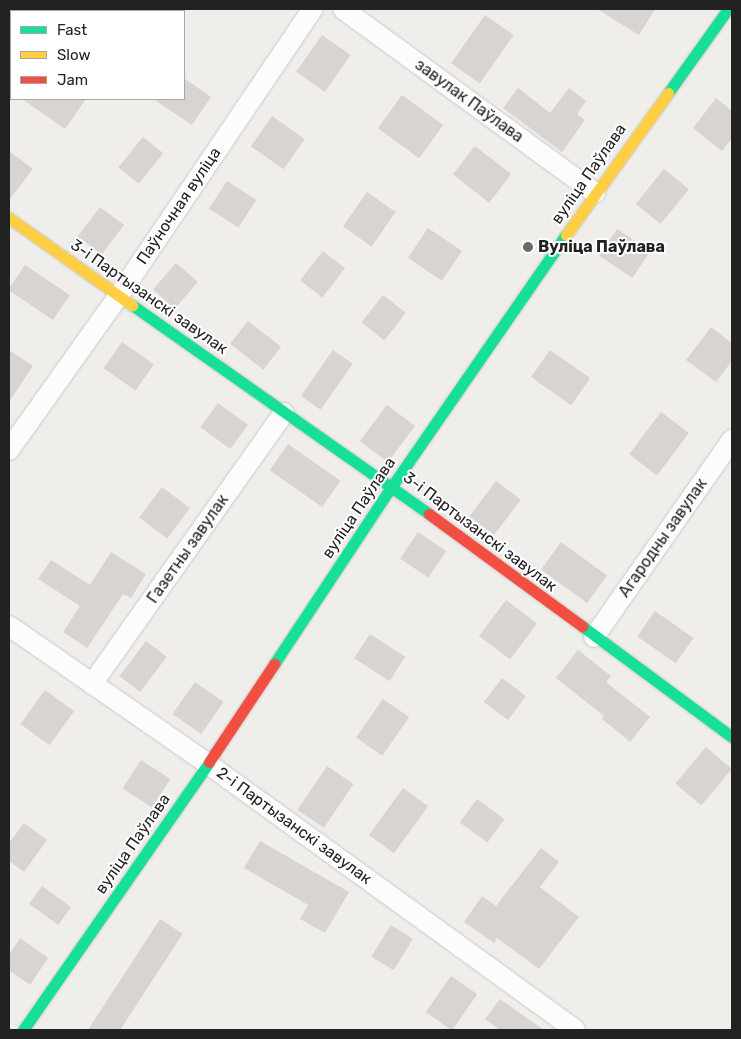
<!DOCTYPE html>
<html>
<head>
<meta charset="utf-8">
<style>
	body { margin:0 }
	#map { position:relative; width:741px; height:1039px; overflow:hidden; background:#f0eeeb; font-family:Rubik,sans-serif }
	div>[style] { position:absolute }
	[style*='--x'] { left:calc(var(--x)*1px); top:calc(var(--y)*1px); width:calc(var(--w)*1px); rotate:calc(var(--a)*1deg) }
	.building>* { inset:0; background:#d7d4d2; transform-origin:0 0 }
	.roads { filter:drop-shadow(0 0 1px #c9c8c7) drop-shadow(0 0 1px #c9c8c7) }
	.street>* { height:20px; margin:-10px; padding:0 10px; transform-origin:10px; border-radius:10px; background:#fdfcfc }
	.fast>* { height:11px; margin:-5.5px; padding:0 5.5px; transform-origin:5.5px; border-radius:5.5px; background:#16e098 }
	.slow>* { height:11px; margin:-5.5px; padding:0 5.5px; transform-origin:5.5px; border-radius:5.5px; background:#ffcf43 }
	.jam>* { height:11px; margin:-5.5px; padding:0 5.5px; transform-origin:5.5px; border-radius:5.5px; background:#f24e42 }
	.dots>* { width:14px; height:14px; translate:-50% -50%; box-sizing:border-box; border:2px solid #fff; border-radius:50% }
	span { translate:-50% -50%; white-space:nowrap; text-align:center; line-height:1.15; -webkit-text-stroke:4px #fff; paint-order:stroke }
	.street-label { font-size:16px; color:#222 }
	.poi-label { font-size:16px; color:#222; font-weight:700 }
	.left { translate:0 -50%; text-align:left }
	.frame { position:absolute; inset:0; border:10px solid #222; pointer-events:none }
	.legend { position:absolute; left:10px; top:10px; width:175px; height:90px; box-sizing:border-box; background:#fff; border:1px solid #a7a7a7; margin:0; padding:6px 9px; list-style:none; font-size:15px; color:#222 }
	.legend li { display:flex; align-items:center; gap:10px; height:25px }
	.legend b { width:25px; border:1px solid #a7a7a7 }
</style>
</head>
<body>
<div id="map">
	<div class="building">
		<i style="clip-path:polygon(597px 9px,655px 9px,639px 35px)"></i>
		<i style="left:485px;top:15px;width:35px;height:59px;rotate:35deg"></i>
		<i style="left:322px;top:35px;width:35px;height:45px;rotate:35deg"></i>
		<i style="clip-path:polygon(184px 78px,211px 97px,192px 125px,153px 99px,184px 99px)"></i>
		<i style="clip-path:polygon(518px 88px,550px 113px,569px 88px,586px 101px,577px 114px,585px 120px,562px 152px,503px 108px)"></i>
		<i style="left:402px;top:95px;width:51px;height:41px;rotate:36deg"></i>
		<i style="clip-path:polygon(716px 98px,732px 111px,732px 138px,722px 151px,693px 128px)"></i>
		<i style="clip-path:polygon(22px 99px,86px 99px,65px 129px)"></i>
		<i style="left:272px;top:116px;width:40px;height:37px;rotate:35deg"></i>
		<i style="left:143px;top:137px;width:26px;height:39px;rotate:39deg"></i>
		<i style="left:475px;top:146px;width:46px;height:36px;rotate:38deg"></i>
		<i style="clip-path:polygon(9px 151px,33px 169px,9px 200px)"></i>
		<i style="left:664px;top:169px;width:32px;height:45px;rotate:39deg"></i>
		<i style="left:227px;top:181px;width:35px;height:33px;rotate:33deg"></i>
		<i style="left:367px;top:192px;width:35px;height:42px;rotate:35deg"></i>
		<i style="left:100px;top:207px;width:30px;height:37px;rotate:37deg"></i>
		<i style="left:428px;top:228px;width:41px;height:36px;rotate:34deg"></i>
		<i style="left:617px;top:229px;width:40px;height:32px;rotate:34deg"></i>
		<i style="left:323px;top:251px;width:28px;height:37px;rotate:38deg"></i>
		<i style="left:176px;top:263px;width:29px;height:35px;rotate:41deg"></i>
		<i style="left:25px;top:265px;width:54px;height:30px;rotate:34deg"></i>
		<i style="left:383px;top:295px;width:29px;height:35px;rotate:38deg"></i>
		<i style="left:248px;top:321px;width:42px;height:29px;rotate:38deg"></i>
		<i style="clip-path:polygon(711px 327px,732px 343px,732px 361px,716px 382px,686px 360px)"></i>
		<i style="left:122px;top:342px;width:39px;height:32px;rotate:35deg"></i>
		<i style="clip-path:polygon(9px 350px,33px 366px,9px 402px)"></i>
		<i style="left:333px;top:350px;width:24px;height:56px;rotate:35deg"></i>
		<i style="left:550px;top:350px;width:49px;height:33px;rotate:35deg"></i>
		<i style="left:218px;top:403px;width:37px;height:30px;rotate:36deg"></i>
		<i style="left:387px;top:405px;width:35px;height:45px;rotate:37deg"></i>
		<i style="left:661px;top:412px;width:35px;height:53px;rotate:37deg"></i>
		<i style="left:288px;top:444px;width:64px;height:32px;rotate:35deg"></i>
		<i style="left:496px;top:481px;width:31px;height:44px;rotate:37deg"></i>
		<i style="left:162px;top:487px;width:35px;height:38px;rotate:37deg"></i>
		<i style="left:418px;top:532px;width:34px;height:32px;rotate:34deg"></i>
		<i style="left:561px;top:542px;width:57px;height:34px;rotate:36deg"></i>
		<i style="clip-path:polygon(111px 552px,146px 574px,131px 598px,123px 594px,87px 648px,63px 632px,80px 606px,38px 579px,51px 560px,90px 585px)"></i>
		<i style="left:506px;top:600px;width:39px;height:45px;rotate:37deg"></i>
		<i style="left:655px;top:611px;width:47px;height:31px;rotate:35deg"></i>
		<i style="left:370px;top:634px;width:42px;height:29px;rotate:33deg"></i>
		<i style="left:146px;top:641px;width:26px;height:44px;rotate:37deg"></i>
		<i style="clip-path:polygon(578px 650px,611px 676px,606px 682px,650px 717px,630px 742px,602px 719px,604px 716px,556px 678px)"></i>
		<i style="left:502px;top:678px;width:30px;height:30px;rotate:37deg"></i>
		<i style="left:195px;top:682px;width:35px;height:39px;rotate:35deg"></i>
		<i style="left:45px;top:690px;width:36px;height:42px;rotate:36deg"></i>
		<i style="left:383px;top:699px;width:32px;height:47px;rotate:35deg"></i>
		<i style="left:706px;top:747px;width:34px;height:48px;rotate:40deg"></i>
		<i style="left:141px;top:760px;width:35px;height:34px;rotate:33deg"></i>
		<i style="left:327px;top:766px;width:32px;height:53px;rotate:34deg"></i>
		<i style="left:403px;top:788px;width:31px;height:58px;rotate:36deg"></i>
		<i style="left:477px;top:799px;width:34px;height:29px;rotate:36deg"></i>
		<i style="clip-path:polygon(24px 823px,47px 840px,24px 872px,9px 861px,9px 843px)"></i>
		<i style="clip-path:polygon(260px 841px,349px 892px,325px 933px,300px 919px,308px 905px,244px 868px)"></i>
		<i style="clip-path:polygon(541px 848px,559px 862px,540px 887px,579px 917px,539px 969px,497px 938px,494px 943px,464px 922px,482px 896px,496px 906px)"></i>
		<i style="left:42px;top:886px;width:36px;height:22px;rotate:36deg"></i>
		<i style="left:160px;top:919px;width:27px;height:133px;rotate:33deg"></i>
		<i style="left:391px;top:925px;width:26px;height:37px;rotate:32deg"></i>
		<i style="clip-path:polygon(20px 938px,48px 958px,30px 985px,9px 970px,9px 955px)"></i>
		<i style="left:451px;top:976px;width:32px;height:44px;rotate:35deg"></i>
		<i style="clip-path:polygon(500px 999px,544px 1030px,500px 1030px,485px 1019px)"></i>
	</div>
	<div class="roads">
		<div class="street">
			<i style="--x:343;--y:9;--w:312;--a:36.1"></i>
			<i style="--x:9;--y:450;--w:190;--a:-54.6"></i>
			<i style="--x:119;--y:295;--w:346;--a:-55.9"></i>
			<i style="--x:9;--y:626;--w:242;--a:34.7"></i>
			<i style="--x:208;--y:764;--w:453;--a:35.9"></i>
			<i style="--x:594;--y:637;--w:241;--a:-55"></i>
			<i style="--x:92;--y:684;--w:332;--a:-54.7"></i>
		</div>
		<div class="fast">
			<i style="--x:668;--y:93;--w:103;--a:-54.5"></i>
			<i style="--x:132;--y:305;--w:363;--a:35.1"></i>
			<i style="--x:582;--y:626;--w:187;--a:36.5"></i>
			<i style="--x:274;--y:664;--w:214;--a:-56.5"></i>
			<i style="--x:392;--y:486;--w:305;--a:-55.3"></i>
			<i style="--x:23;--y:1030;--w:326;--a:-55.2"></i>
		</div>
		<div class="slow">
			<i style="--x:9;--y:218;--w:151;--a:35.3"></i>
			<i style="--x:566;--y:235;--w:175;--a:-54.3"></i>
		</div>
		<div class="jam">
			<i style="--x:429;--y:514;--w:190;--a:36.2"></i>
			<i style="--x:209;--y:762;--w:118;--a:-56.4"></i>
		</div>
	</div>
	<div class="dots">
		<i style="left:528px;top:247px;background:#6a6968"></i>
	</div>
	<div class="street-label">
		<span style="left:469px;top:101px;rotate:36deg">завулак Паўлава</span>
		<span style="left:589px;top:174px;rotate:-55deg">вуліца Паўлава</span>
		<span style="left:179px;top:206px;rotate:-56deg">Паўночная вуліца</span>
		<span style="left:149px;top:297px;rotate:35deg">3-і Партызанскі завулак</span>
		<span style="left:359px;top:508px;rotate:-56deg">вуліца Паўлава</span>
		<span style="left:480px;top:532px;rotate:37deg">3-і Партызанскі завулак</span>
		<span style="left:663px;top:538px;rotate:-55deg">Агародны завулак</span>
		<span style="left:188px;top:549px;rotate:-55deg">Газетны завулак</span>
		<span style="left:294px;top:826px;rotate:36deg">2-і Партызанскі завулак</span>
		<span style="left:133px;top:844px;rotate:-55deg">вуліца Паўлава</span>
	</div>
	<div class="poi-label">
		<span class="left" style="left:538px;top:247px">Вуліца Паўлава</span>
	</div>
	<div class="frame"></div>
	<ul class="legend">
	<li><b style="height:6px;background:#16e098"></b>Fast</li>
	<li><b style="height:6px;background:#ffcf43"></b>Slow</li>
	<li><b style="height:6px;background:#f24e42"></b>Jam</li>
	</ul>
</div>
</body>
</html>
